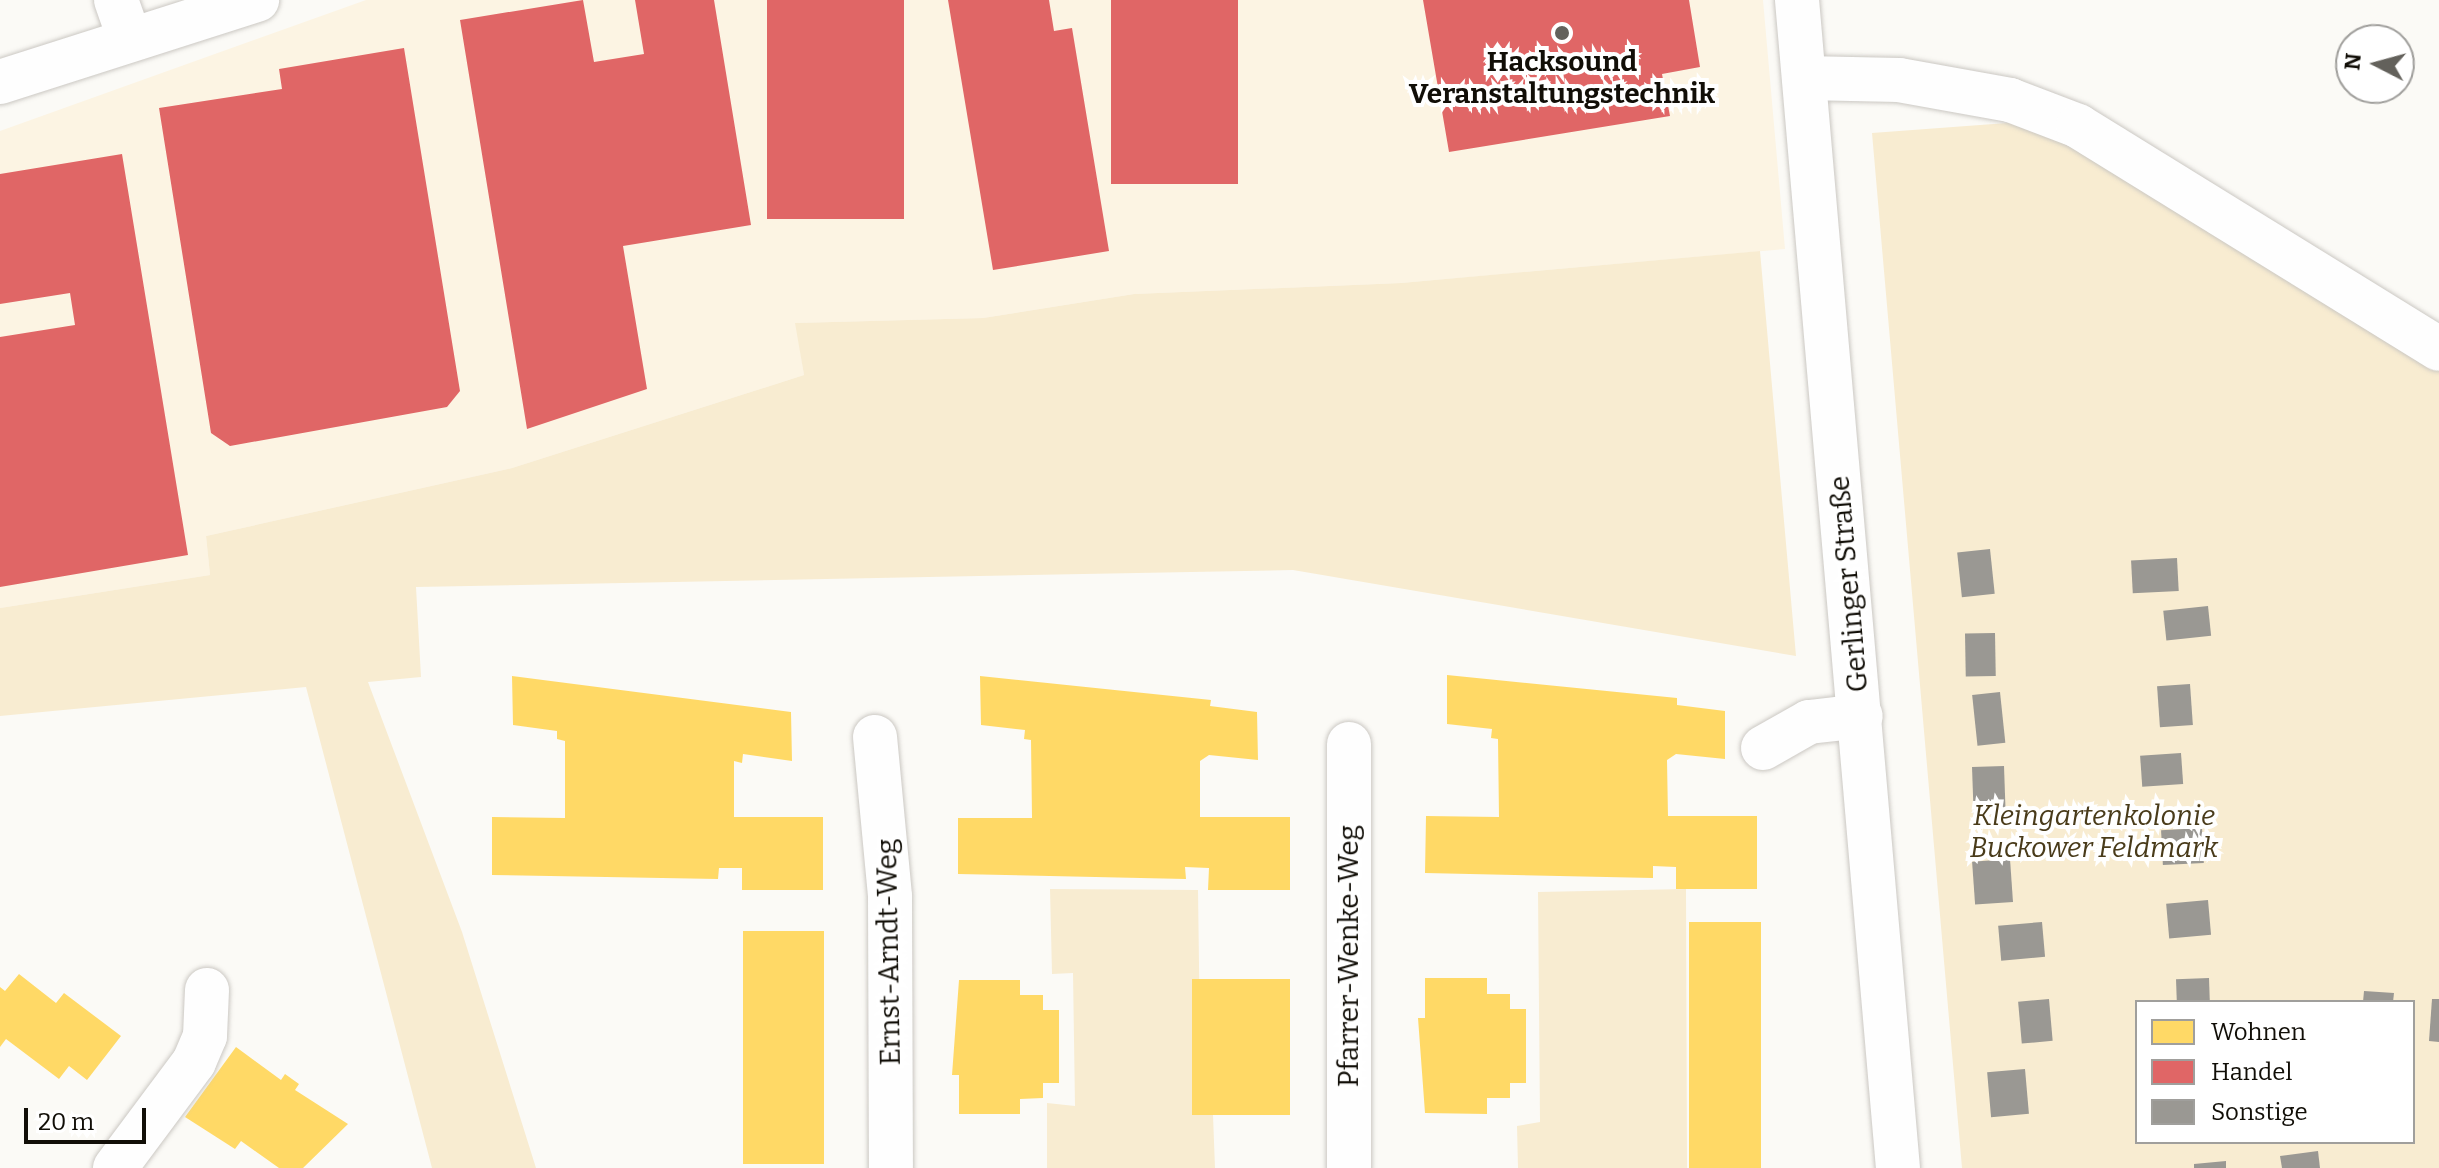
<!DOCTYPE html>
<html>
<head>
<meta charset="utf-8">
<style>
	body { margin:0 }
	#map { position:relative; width:2439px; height:1168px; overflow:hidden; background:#fbfaf6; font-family:Bitter,serif }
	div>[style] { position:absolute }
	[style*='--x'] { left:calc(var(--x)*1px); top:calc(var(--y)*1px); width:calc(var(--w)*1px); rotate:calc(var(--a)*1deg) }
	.built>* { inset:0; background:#fcf4e3 }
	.green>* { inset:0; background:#f8ecd1 }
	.homes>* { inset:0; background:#ffd966; transform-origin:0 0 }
	.shops>* { inset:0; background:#e06666; transform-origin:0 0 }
	.building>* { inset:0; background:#9a9893; transform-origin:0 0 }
	.roads { filter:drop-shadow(0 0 2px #cbc8c3) drop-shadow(0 0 2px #cbc8c3) }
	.minor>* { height:44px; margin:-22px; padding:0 22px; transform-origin:22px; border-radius:22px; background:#fefefe }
	.dots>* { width:22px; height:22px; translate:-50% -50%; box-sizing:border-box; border:4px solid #fff; border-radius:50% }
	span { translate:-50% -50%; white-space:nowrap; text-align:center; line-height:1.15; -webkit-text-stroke:8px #fff; paint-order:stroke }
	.poi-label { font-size:28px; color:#110e07; font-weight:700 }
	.street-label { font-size:28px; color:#110e07 }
	.park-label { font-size:28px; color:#493b1a; font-style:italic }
	.legend { position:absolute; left:2135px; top:1000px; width:280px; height:144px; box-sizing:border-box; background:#fff; border:2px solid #a09f9c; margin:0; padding:10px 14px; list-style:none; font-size:24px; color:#110e07 }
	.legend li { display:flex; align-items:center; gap:16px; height:40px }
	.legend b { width:40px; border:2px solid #a09f9c }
	.north { position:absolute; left:2335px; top:24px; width:80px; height:80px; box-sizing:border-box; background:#fff; border:2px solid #a09f9c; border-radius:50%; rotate:276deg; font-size:22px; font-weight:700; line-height:32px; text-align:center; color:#110e07 }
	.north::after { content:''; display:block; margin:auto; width:28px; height:36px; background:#63615b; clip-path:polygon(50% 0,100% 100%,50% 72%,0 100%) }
	.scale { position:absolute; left:24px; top:1108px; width:122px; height:36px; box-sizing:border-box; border:4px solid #110e07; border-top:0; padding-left:10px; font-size:24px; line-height:28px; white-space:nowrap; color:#110e07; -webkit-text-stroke:6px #fff; paint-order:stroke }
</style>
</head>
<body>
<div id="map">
	<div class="built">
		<i style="clip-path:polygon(366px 0,1763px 0,1785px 249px,1401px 283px,1134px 294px,983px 318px,796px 323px,804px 375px,512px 468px,206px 536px,210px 575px,0 608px,0 131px)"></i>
	</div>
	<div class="green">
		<i style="clip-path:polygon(evenodd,2047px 120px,2439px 364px,2439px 1168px,1962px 1168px,1872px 133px,2047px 120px,2137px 1002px,2413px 1002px,2413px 1142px,2137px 1142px,2137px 1002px)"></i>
		<i style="clip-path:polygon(1760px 251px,1796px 656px,1293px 570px,416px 587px,421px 677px,368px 682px,462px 932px,536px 1168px,432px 1168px,306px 687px,0 716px,0 608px,210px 575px,206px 536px,512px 468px,804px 375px,795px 323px,983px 318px,1134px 294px,1401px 283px)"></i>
		<i style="clip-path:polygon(1050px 889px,1198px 890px,1201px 1112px,1213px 1115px,1215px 1168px,1047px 1168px,1047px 1103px,1075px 1106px,1073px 973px,1052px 974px)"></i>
		<i style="clip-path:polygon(1686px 889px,1687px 1168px,1518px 1168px,1517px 1126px,1540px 1122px,1538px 892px)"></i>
	</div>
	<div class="homes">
		<i style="clip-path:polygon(1447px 675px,1677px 698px,1677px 705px,1725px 711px,1725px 759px,1676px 754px,1667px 760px,1668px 816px,1757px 816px,1757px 889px,1676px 889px,1676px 867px,1653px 866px,1653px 878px,1425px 873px,1426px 816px,1499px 817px,1498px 739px,1491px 738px,1492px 729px,1447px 724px)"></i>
		<i style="clip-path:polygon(512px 676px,791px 712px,792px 761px,743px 754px,742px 763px,734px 761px,734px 817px,823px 817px,823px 890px,742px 890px,742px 868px,719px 868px,718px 879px,492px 875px,492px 817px,565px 818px,565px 741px,557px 739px,557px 731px,513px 725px)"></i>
		<i style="clip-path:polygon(980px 676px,1211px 700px,1210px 706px,1257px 712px,1258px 760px,1209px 755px,1200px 761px,1200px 817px,1290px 817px,1290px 890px,1208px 890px,1209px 868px,1185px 867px,1186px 879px,958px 874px,958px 818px,1032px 818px,1031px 740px,1024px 739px,1025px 730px,981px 725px)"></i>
		<i style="left:1761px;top:922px;width:246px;height:72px;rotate:90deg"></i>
		<i style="left:743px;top:931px;width:81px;height:233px"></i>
		<i style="clip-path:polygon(19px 974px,56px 1003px,64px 993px,121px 1036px,87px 1080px,69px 1066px,59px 1079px,6px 1039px,0 1047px,0 987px,5px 991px)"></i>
		<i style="clip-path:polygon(1425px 978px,1487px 978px,1487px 994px,1510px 994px,1510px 1009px,1526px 1009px,1526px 1083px,1510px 1083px,1510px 1098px,1487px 1098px,1487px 1114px,1425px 1113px,1418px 1018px,1425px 1018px)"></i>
		<i style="left:1192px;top:979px;width:98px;height:136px"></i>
		<i style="clip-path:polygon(959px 980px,1020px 980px,1020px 995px,1043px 995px,1043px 1010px,1059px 1010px,1059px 1083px,1043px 1083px,1043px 1098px,1020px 1099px,1020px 1114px,959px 1114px,959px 1075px,952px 1075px)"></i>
		<i style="clip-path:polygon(236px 1047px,281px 1080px,285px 1074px,299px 1084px,295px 1090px,348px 1124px,303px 1168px,279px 1168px,241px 1141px,235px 1149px,185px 1117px)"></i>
	</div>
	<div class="shops">
		<i style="clip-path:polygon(583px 0,594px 62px,644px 54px,635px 0,714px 0,751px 225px,623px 246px,647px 389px,527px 429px,460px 20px)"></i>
		<i style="left:767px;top:0;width:137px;height:219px"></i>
		<i style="clip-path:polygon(948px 0,1049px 0,1054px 31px,1072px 28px,1109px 251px,993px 270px)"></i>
		<i style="left:1111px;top:0;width:127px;height:184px"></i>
		<i style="clip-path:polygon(1423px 0,1689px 0,1700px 67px,1662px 74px,1670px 116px,1449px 152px)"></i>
		<i style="clip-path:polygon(404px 48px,460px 391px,447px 407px,230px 446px,211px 433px,159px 108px,282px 89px,279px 69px)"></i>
		<i style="clip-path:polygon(122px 154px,188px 555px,0 587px,0 337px,75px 325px,70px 293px,0 304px,0 174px)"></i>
	</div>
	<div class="building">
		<i style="left:1990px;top:549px;width:45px;height:33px;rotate:84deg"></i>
		<i style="left:2177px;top:558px;width:33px;height:46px;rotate:87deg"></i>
		<i style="left:2208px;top:606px;width:30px;height:45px;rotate:84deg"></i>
		<i style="left:1995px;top:633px;width:43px;height:30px;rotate:89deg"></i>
		<i style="left:2190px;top:684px;width:41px;height:33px;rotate:86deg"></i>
		<i style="left:2000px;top:692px;width:51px;height:28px;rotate:84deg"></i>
		<i style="left:2181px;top:753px;width:31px;height:41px;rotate:86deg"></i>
		<i style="left:2004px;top:766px;width:48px;height:32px;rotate:88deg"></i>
		<i style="left:2202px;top:828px;width:35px;height:41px;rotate:87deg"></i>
		<i style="left:2010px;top:859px;width:43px;height:38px;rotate:86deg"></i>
		<i style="left:2208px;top:900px;width:35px;height:42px;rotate:85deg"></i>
		<i style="left:2042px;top:922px;width:35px;height:44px;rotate:85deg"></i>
		<i style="left:2209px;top:978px;width:24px;height:33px;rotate:88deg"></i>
		<i style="clip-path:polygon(2364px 991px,2394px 993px,2393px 1002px,2363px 1002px)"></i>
		<i style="left:2049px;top:999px;width:42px;height:31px;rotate:85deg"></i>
		<i style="clip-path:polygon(2432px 999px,2439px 999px,2439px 1042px,2429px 1041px)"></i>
		<i style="left:2025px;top:1069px;width:45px;height:38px;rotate:85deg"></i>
		<i style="clip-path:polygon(2318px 1151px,2320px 1168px,2282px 1168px,2280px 1156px)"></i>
		<i style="clip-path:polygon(2226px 1161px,2226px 1168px,2194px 1168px,2194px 1164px)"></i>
	</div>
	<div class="roads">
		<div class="minor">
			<i style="--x:116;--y:0;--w:42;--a:70.7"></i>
			<i style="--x:1797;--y:0;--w:1172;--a:85.06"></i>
			<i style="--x:1804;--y:78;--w:95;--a:1.2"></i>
			<i style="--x:1899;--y:80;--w:113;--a:10.2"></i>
			<i style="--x:2010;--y:100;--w:73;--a:20.9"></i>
			<i style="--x:2078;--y:126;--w:424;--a:31.7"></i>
			<i style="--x:0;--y:82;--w:270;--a:-17.7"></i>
			<i style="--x:875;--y:737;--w:161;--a:84.6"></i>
			<i style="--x:890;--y:897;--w:271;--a:89.8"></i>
			<i style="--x:1763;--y:748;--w:53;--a:-29.5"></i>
			<i style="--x:1809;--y:722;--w:52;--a:-6.6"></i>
			<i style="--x:115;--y:1168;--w:132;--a:-53.3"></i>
			<i style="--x:194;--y:1062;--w:28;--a:-67"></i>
			<i style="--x:205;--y:1036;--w:46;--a:-87.5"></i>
			<i style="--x:1349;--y:1168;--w:424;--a:-90"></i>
		</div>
	</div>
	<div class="dots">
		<i style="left:1562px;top:33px;background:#63615b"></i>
	</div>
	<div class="poi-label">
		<span style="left:1562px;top:78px">Hacksound<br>Veranstaltungstechnik</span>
	</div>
	<div class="street-label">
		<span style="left:1849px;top:584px;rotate:-95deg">Gerlinger Straße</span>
		<span style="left:889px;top:952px;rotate:-91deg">Ernst-Arndt-Weg</span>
		<span style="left:1349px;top:956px;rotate:-90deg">Pfarrer-Wenke-Weg</span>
	</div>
	<div class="park-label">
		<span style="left:2094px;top:832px">Kleingartenkolonie<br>Buckower Feldmark</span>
	</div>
	<ul class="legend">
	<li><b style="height:22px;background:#ffd966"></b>Wohnen</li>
	<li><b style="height:22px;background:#e06666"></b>Handel</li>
	<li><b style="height:22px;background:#9a9893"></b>Sonstige</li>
	</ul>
	<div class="north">N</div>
	<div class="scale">20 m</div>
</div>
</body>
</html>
